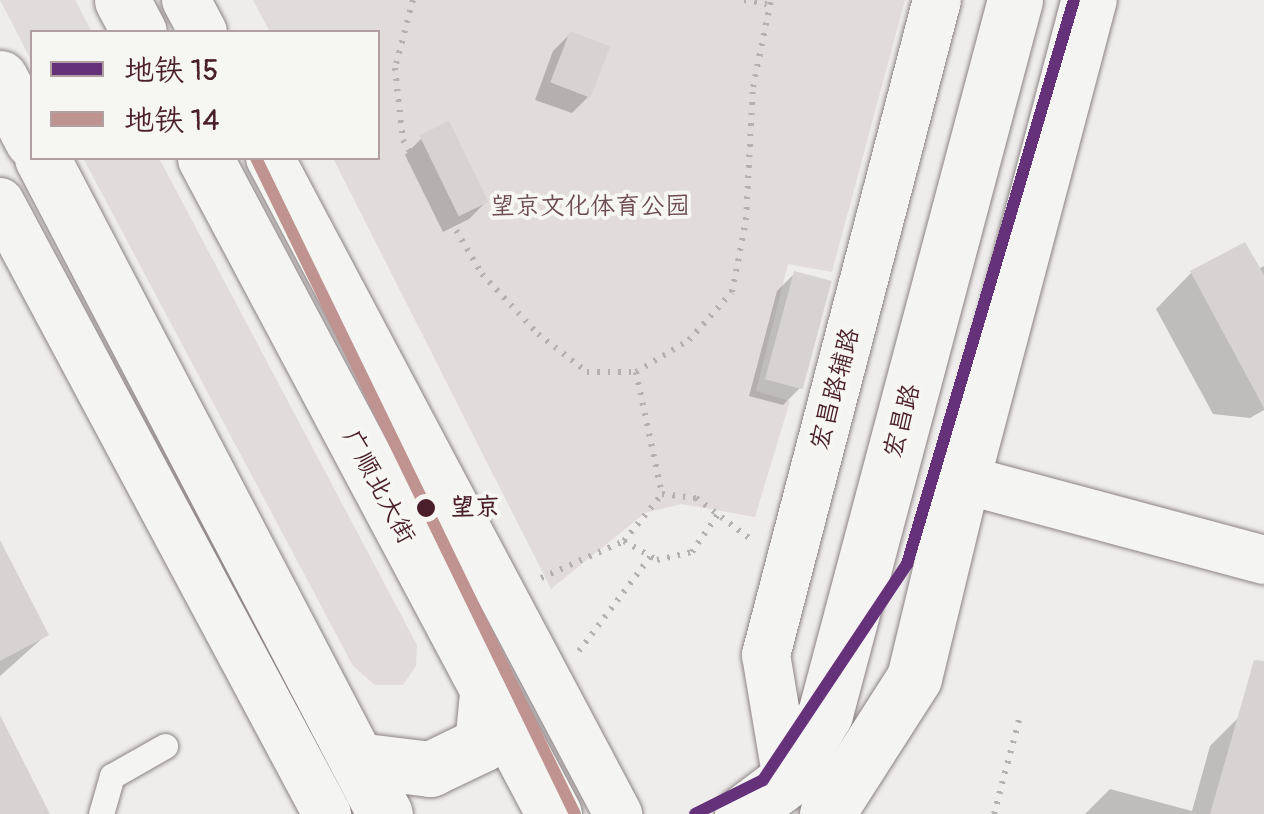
<!DOCTYPE html>
<html>
<head>
<meta charset="utf-8">
<style>
	body { margin:0 }
	#map { position:relative; width:1264px; height:814px; overflow:hidden; background:#eeedeb; font-family:Pangolin,"LXGW WenKai TC",sans-serif }
	div>[style] { position:absolute }
	[style*='--x'] { left:calc(var(--x)*1px); top:calc(var(--y)*1px); width:calc(var(--w)*1px); rotate:calc(var(--a)*1deg) }
	.green>* { inset:0; background:#e1dcdb }
	.shadow>* { inset:0; background:#0003 }
	.building>* { inset:0; background:#d6d3d2; transform-origin:0 0 }
	.path>* { height:6px; margin-top:-3px; transform-origin:0; background:repeating-linear-gradient(90deg,#b5b1b0 0 2.5px,transparent 0 10.5px) }
	.roads { filter:drop-shadow(0 0 2px #8c8385) drop-shadow(0 0 2px #8c8385) }
	.service>* { height:25px; margin:-12.5px; padding:0 12.5px; transform-origin:12.5px; border-radius:12.5px; background:#f4f4f2 }
	.minor>* { height:48px; margin:-24px; padding:0 24px; transform-origin:24px; border-radius:24px; background:#f4f4f2 }
	.secondary>* { height:55px; margin:-27.5px; padding:0 27.5px; transform-origin:27.5px; border-radius:27.5px; background:#f4f4f2 }
	.primary>* { height:55px; margin:-27.5px; padding:0 27.5px; transform-origin:27.5px; border-radius:27.5px; background:#f4f4f2 }
	.metro-1>* { height:12px; margin:-6px; padding:0 6px; transform-origin:6px; border-radius:6px; background:#653279 }
	.metro-2>* { height:12px; margin:-6px; padding:0 6px; transform-origin:6px; border-radius:6px; background:#bf938f }
	.dots>* { width:28px; height:28px; translate:-50% -50%; box-sizing:border-box; border:5px solid #f6f6f2; border-radius:50% }
	span { translate:-50% -50%; white-space:nowrap; text-align:center; line-height:1.15; -webkit-text-stroke:8px #f6f6f2; paint-order:stroke }
	.park-label { font-size:25px; color:#6d4b54 }
	.street-label { font-size:25px; color:#4a1f2b }
	.stop-label { font-size:25px; color:#4a1f2b; font-weight:700 }
	.left { translate:0 -50%; text-align:left }
	.legend { position:absolute; left:30px; top:30px; width:350px; height:130px; box-sizing:border-box; background:#f6f6f2; border:2px solid #b1a0a2; margin:0; padding:12px 18px; list-style:none; font-size:30px; color:#4a1f2b }
	.legend li { display:flex; align-items:center; gap:20px; height:50px }
	.legend b { width:50px; border:2px solid #b1a0a2 }
</style>
</head>
<body>
<div id="map">
	<div class="green">
		<i style="clip-path:polygon(0 0,75px 0,92px 32px,32px 32px,32px 62px)"></i>
		<i style="clip-path:polygon(253px 0,905px 0,832px 272px,788px 264px,756px 391px,790px 401px,755px 517px,682px 504px,645px 513px,551px 589px,333px 158px,378px 158px,378px 32px,270px 32px)"></i>
		<i style="clip-path:polygon(83px 158px,159px 158px,417px 645px,416px 666px,403px 685px,375px 685px,353px 666px)"></i>
	</div>
	<div class="shadow">
		<i style="clip-path:polygon(570px 34px,589px 96px,572px 113px,535px 100px,553px 51px)"></i>
		<i style="clip-path:polygon(422px 138px,486px 202px,469px 219px,443px 232px,405px 155px)"></i>
		<i style="clip-path:polygon(1244px 245px,1258px 269px,1264px 266px,1264px 410px,1250px 418px,1213px 414px,1156px 309px,1191px 273px)"></i>
		<i style="clip-path:polygon(795px 273px,800px 388px,783px 405px,749px 396px,777px 291px)"></i>
		<i style="clip-path:polygon(0 546px,46px 635px,0 676px)"></i>
		<i style="clip-path:polygon(1239px 717px,1264px 724px,1264px 814px,1085px 814px,1110px 789px,1192px 811px,1210px 746px)"></i>
	</div>
	<div class="building">
		<i style="left:570px;top:31px;width:43px;height:55px;rotate:21deg"></i>
		<i style="left:449px;top:121px;width:90px;height:33px;rotate:64deg"></i>
		<i style="clip-path:polygon(1245px 242px,1264px 275px,1264px 408px,1190px 271px)"></i>
		<i style="left:794px;top:271px;width:39px;height:112px;rotate:15deg"></i>
		<i style="clip-path:polygon(0 540px,49px 635px,0 661px)"></i>
		<i style="clip-path:polygon(1254px 660px,1264px 661px,1264px 814px,1210px 814px)"></i>
		<i style="clip-path:polygon(0 715px,50px 814px,0 814px)"></i>
	</div>
	<div class="path">
		<i style="--x:413;--y:0;--w:70;--a:104.8"></i>
		<i style="--x:395;--y:68;--w:72;--a:83.7"></i>
		<i style="--x:403;--y:140;--w:156;--a:59.5"></i>
		<i style="--x:482;--y:274;--w:82;--a:47"></i>
		<i style="--x:538;--y:334;--w:62;--a:37.8"></i>
		<i style="--x:587;--y:372;--w:49;--a:0"></i>
		<i style="--x:636;--y:372;--w:62;--a:-31.1"></i>
		<i style="--x:689;--y:340;--w:64;--a:-48.1"></i>
		<i style="--x:732;--y:292;--w:73;--a:-79"></i>
		<i style="--x:746;--y:220;--w:133;--a:-87"></i>
		<i style="--x:753;--y:87;--w:89;--a:-78.3"></i>
		<i style="--x:744;--y:0;--w:23;--a:10"></i>
		<i style="--x:636;--y:372;--w:125;--a:78"></i>
		<i style="--x:624;--y:541;--w:38;--a:30"></i>
		<i style="--x:657;--y:560;--w:36;--a:-13"></i>
		<i style="--x:692;--y:552;--w:46;--a:-55.6"></i>
		<i style="--x:541;--y:578;--w:91;--a:-24"></i>
		<i style="--x:624;--y:541;--w:60;--a:-51"></i>
		<i style="--x:662;--y:494;--w:34;--a:7"></i>
		<i style="--x:696;--y:498;--w:71;--a:37"></i>
		<i style="--x:579;--y:651;--w:118;--a:-52.9"></i>
		<i style="--x:994;--y:814;--w:101;--a:-75.1"></i>
	</div>
	<div class="roads">
		<div class="service">
			<i style="--x:101;--y:814;--w:40;--a:-74"></i>
			<i style="--x:112;--y:776;--w:61;--a:-29.5"></i>
		</div>
		<div class="minor">
			<i style="--x:186;--y:0;--w:36;--a:62"></i>
			<i style="--x:270;--y:158;--w:743;--a:62.05"></i>
			<i style="--x:0;--y:202;--w:694;--a:61.88"></i>
			<i style="--x:962;--y:479;--w:313;--a:15"></i>
			<i style="--x:787;--y:780;--w:127;--a:-99.5"></i>
			<i style="--x:766;--y:655;--w:677;--a:-75.37"></i>
		</div>
		<div class="secondary">
			<i style="--x:742;--y:814;--w:56;--a:-37.1"></i>
			<i style="--x:787;--y:780;--w:76;--a:-60.1"></i>
			<i style="--x:825;--y:714;--w:739;--a:-75.1"></i>
			<i style="--x:827;--y:814;--w:161;--a:-57.4"></i>
			<i style="--x:914;--y:678;--w:205;--a:-76.4"></i>
			<i style="--x:962;--y:479;--w:496;--a:-75.2"></i>
		</div>
		<div class="primary">
			<i style="--x:122;--y:0;--w:36;--a:62"></i>
			<i style="--x:0;--y:78;--w:70;--a:62.7"></i>
			<i style="--x:42;--y:158;--w:740;--a:62.4"></i>
			<i style="--x:205;--y:158;--w:743;--a:61.99"></i>
			<i style="--x:357;--y:760;--w:74;--a:7"></i>
			<i style="--x:430;--y:769;--w:58;--a:-25.7"></i>
			<i style="--x:482;--y:744;--w:50;--a:-84.3"></i>
		</div>
	</div>
	<div class="metro-1">
		<i style="--x:695;--y:814;--w:76;--a:-26.6"></i>
		<i style="--x:763;--y:780;--w:260;--a:-56.3"></i>
		<i style="--x:907;--y:564;--w:588;--a:-73.51"></i>
	</div>
	<div class="metro-2">
		<i style="--x:256;--y:158;--w:729;--a:64.07"></i>
	</div>
	<div class="dots">
		<i style="left:426px;top:508px;background:#4a1f2b"></i>
	</div>
	<div class="park-label">
		<span style="left:590px;top:207px">望京文化体育公园</span>
	</div>
	<div class="street-label">
		<span style="left:836px;top:389px;rotate:-75deg">宏昌路辅路</span>
		<span style="left:903px;top:421px;rotate:-75deg">宏昌路</span>
		<span style="left:378px;top:487px;rotate:62deg">广顺北大街</span>
	</div>
	<div class="stop-label">
		<span class="left" style="left:450px;top:508px">望京</span>
	</div>
	<ul class="legend">
	<li><b style="height:12px;background:#653279"></b>地铁 15</li>
	<li><b style="height:12px;background:#bf938f"></b>地铁 14</li>
	</ul>
</div>
</body>
</html>
